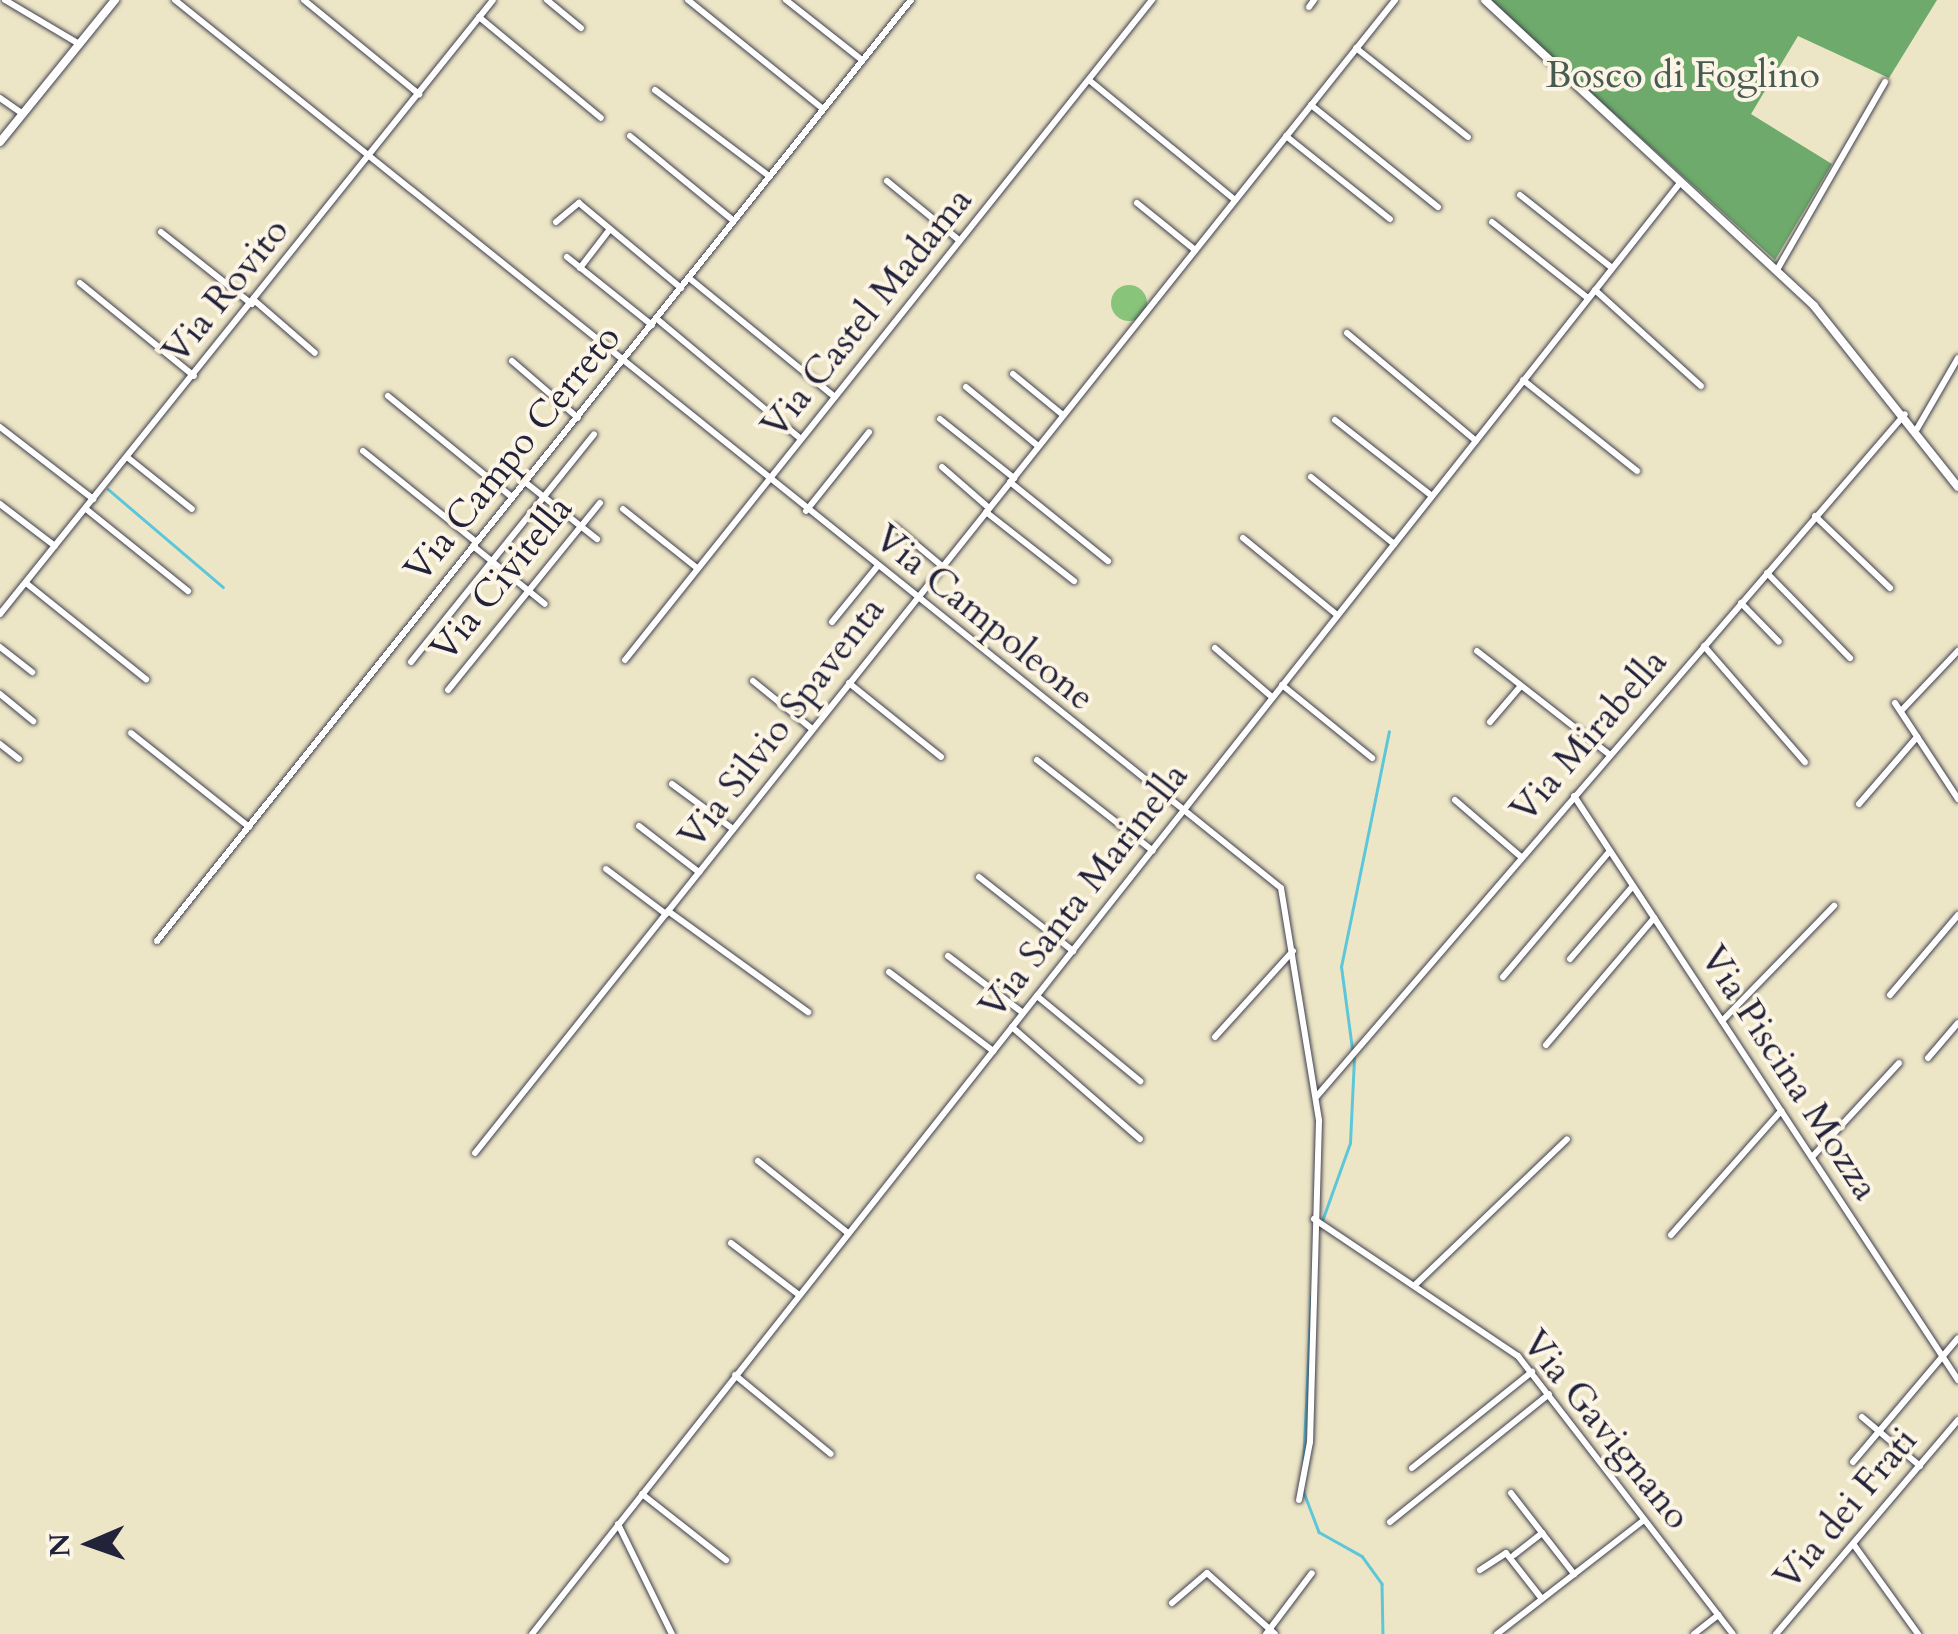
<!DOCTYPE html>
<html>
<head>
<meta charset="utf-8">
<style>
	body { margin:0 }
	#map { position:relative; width:1958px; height:1634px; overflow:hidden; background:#ede6c6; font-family:Cardo,serif }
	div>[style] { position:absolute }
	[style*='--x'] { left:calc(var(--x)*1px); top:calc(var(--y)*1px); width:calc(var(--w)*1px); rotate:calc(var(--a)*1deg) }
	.green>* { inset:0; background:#88c57b }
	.round { border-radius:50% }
	.forest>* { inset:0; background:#6eaa6b }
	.stream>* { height:2.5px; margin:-1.25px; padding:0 1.25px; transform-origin:1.25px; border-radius:1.25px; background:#5dc7d9 }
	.roads { filter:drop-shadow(0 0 2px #403f50) drop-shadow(0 0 2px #403f50) }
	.street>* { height:6px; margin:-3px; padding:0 3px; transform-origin:3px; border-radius:3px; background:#fff }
	.secondary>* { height:8px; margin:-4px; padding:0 4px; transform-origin:4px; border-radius:4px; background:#fff }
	span { translate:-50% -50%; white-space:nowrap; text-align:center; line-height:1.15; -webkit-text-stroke:8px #fcf5e5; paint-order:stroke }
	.park-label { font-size:38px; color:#465b51 }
	.street-label { font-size:38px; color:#22223b }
	.north { position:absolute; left:40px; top:1494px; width:100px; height:100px; -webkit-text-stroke:8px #fcf5e5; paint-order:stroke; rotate:268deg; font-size:28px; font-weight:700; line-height:40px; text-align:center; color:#22223b }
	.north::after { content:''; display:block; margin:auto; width:35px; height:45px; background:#22223b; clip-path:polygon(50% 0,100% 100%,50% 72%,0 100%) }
</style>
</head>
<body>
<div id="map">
	<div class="green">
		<i class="round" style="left:1111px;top:285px;width:36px;height:36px"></i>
	</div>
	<div class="forest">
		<i style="clip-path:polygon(1489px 0,1937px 0,1889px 78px,1798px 36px,1751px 114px,1832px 164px,1775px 260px)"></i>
	</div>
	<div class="stream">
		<i style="--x:108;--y:489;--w:151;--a:40.4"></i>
		<i style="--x:1352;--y:1049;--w:83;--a:-97.6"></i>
		<i style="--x:1341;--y:967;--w:240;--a:-78.5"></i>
		<i style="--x:1321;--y:1224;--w:86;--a:-70.3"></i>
		<i style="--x:1350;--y:1143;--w:86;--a:-87.3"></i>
		<i style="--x:1303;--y:1467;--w:171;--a:-87.3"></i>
		<i style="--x:1303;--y:1490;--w:45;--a:69.1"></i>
		<i style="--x:1319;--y:1532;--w:49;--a:29.2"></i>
		<i style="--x:1362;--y:1556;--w:34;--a:54"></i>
		<i style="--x:1382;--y:1584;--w:50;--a:88.9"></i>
	</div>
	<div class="roads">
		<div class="street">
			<i style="--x:5;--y:0;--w:86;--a:30.7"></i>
			<i style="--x:175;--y:0;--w:1418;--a:38.76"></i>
			<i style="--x:1281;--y:888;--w:236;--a:80.7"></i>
			<i style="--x:1319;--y:1121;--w:321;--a:91.6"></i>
			<i style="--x:1310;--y:1442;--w:59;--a:100.7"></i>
			<i style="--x:304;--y:0;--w:149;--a:39.3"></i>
			<i style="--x:547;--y:0;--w:44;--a:39.5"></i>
			<i style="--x:688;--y:0;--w:172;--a:38.9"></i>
			<i style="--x:786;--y:0;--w:97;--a:38.3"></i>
			<i style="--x:1309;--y:7;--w:9;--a:-54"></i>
			<i style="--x:479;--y:17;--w:158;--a:39.6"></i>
			<i style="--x:1356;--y:48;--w:143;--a:38.5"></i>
			<i style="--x:1089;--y:80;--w:189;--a:39.4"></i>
			<i style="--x:655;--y:90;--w:143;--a:37"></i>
			<i style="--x:0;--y:98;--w:28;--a:35"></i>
			<i style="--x:1311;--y:105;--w:163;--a:38.8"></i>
			<i style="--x:630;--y:136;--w:134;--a:39.3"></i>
			<i style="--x:1286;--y:136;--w:133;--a:38.6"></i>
			<i style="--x:887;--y:181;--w:94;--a:39.4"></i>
			<i style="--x:1520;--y:195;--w:117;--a:38.4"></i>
			<i style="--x:1137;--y:203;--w:75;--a:39"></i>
			<i style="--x:556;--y:222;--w:30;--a:-40"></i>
			<i style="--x:579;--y:203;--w:133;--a:39.8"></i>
			<i style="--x:1492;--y:222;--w:122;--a:38.4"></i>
			<i style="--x:161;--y:232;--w:116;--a:38.4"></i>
			<i style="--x:567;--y:257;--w:109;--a:38.7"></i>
			<i style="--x:580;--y:268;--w:49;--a:-52.4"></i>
			<i style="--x:1777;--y:270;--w:217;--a:-60.1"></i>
			<i style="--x:689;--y:278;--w:188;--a:39.2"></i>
			<i style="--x:80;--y:283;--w:147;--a:39.2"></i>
			<i style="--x:1595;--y:290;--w:143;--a:42.2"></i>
			<i style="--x:255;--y:301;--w:79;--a:40.9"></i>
			<i style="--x:657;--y:319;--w:187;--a:39.8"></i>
			<i style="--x:1347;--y:333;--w:168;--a:39.9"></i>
			<i style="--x:512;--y:361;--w:87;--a:40.8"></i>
			<i style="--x:1013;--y:374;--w:65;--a:39.4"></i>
			<i style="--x:1523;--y:380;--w:146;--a:38.6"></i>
			<i style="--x:966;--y:387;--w:93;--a:39.3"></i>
			<i style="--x:388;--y:396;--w:160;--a:39.2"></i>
			<i style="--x:940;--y:419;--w:95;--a:38.6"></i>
			<i style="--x:1335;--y:420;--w:123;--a:38.1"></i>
			<i style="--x:0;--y:427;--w:118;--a:37.7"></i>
			<i style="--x:1917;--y:429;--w:82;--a:-60"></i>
			<i style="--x:363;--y:451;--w:145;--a:38.8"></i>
			<i style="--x:127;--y:457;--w:83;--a:38.7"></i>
			<i style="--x:942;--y:467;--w:62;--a:41.1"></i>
			<i style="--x:1311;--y:477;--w:107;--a:38.9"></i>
			<i style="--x:525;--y:482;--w:92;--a:38.4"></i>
			<i style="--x:1010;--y:482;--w:126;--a:38.9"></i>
			<i style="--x:0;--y:504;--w:69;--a:37.4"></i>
			<i style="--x:86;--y:509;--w:131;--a:38.8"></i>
			<i style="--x:623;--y:509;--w:95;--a:38.6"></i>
			<i style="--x:806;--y:511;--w:101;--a:-51.4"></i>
			<i style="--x:986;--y:512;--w:112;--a:38.1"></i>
			<i style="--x:1815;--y:516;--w:104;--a:43.8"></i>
			<i style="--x:894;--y:526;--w:62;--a:39.8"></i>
			<i style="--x:1243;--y:538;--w:122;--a:39.3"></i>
			<i style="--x:473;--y:546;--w:92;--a:38.9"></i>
			<i style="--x:1767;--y:573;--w:119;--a:45.7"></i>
			<i style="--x:26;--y:583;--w:154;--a:38.7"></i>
			<i style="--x:1741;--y:603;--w:54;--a:45.7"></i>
			<i style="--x:0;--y:614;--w:787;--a:-51.24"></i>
			<i style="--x:832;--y:622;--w:70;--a:-50.8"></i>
			<i style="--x:1704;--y:646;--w:154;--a:49"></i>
			<i style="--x:0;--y:647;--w:41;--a:38"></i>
			<i style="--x:1215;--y:648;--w:75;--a:40.7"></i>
			<i style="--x:1477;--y:651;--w:169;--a:38"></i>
			<i style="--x:625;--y:660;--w:845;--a:-51.39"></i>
			<i style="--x:411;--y:662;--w:292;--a:-51.2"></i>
			<i style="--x:753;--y:681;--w:76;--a:39.1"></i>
			<i style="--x:849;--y:683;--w:118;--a:38.8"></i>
			<i style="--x:1282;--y:685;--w:116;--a:39"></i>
			<i style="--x:448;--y:690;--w:241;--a:-50.9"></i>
			<i style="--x:0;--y:694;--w:43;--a:39.3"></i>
			<i style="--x:1895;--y:703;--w:115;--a:56.7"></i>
			<i style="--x:1901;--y:711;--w:83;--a:-46.5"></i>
			<i style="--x:1490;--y:722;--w:46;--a:-49.4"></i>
			<i style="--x:131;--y:733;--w:151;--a:38.5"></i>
			<i style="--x:0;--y:744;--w:24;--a:38"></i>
			<i style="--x:1037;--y:760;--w:147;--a:38.1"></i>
			<i style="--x:672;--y:784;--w:76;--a:36.4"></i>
			<i style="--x:1574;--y:796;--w:699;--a:56.67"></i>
			<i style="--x:1455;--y:800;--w:87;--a:40.8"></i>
			<i style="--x:1859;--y:804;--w:89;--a:-49.1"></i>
			<i style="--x:639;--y:826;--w:76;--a:37.5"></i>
			<i style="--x:606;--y:869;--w:75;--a:36.9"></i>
			<i style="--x:979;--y:877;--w:120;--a:38.2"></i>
			<i style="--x:668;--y:911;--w:173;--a:35.8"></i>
			<i style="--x:157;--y:941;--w:1206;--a:-51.3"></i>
			<i style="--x:948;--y:956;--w:94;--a:37.2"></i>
			<i style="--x:1570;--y:959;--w:96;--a:-49.2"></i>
			<i style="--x:889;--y:972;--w:131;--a:37.2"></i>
			<i style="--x:1503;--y:977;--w:165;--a:-49.7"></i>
			<i style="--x:1890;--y:995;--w:105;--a:-49.6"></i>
			<i style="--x:1037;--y:996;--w:134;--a:39.5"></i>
			<i style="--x:1722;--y:1021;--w:161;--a:-45.8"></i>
			<i style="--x:1012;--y:1027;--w:170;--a:41.2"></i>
			<i style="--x:1215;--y:1037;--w:116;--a:-47.8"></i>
			<i style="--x:1546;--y:1045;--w:167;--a:-49.6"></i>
			<i style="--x:1928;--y:1058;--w:46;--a:-49.4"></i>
			<i style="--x:1317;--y:1096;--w:900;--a:-49.23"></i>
			<i style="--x:475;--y:1153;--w:1475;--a:-51.41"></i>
			<i style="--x:1812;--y:1157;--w:128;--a:-47.2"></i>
			<i style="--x:758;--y:1161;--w:115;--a:38.7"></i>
			<i style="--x:1314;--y:1219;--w:246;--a:33.9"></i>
			<i style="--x:1518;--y:1356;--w:351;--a:52.3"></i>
			<i style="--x:1671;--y:1235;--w:166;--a:-48.4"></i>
			<i style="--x:731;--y:1243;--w:86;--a:37.4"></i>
			<i style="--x:1416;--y:1284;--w:209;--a:-43.8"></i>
			<i style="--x:735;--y:1375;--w:124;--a:39.5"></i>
			<i style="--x:1862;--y:1417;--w:76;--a:40.2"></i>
			<i style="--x:1853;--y:1462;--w:162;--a:-49.7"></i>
			<i style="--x:1412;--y:1468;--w:154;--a:-38.7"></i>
			<i style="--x:1511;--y:1493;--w:103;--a:52.1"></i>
			<i style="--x:642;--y:1494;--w:107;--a:38.2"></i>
			<i style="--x:1390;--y:1522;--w:204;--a:-38.8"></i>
			<i style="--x:618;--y:1524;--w:123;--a:63.9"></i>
			<i style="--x:1854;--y:1545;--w:110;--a:54.3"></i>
			<i style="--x:1514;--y:1555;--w:36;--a:-38"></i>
			<i style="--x:1480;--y:1570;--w:31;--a:-33"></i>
			<i style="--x:1506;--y:1553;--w:58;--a:52"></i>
			<i style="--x:1172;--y:1603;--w:46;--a:-40.6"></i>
			<i style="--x:1207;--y:1573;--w:91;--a:41.9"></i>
			<i style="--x:532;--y:1634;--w:1850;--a:-51.65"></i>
			<i style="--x:1266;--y:1634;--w:76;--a:-53"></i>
			<i style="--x:1497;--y:1634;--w:186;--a:-37.8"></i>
			<i style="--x:1694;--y:1634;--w:31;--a:-38"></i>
			<i style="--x:1776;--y:1634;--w:281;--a:-49.6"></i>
		</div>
		<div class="secondary">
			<i style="--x:1485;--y:0;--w:449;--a:42.9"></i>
			<i style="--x:1814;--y:306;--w:231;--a:51.5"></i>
			<i style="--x:0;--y:142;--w:183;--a:-51"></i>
		</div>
	</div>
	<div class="park-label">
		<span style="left:1683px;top:76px">Bosco di Foglino</span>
	</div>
	<div class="street-label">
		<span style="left:226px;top:291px;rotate:-51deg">Via Rovito</span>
		<span style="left:867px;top:313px;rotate:-51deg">Via Castel Madama</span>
		<span style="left:513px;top:454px;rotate:-51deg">Via Campo Cerreto</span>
		<span style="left:502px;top:579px;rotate:-51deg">Via Civitella</span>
		<span style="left:984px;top:618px;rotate:39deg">Via Campoleone</span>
		<span style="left:782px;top:723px;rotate:-52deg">Via Silvio Spaventa</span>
		<span style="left:1589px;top:736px;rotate:-49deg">Via Mirabella</span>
		<span style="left:1084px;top:891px;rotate:-52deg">Via Santa Marinella</span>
		<span style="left:1789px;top:1073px;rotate:57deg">Via Piscina Mozza</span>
		<span style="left:1606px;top:1430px;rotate:51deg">Via Gavignano</span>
		<span style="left:1846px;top:1509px;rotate:-50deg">Via dei Frati</span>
	</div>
	<div class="north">N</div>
</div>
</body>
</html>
